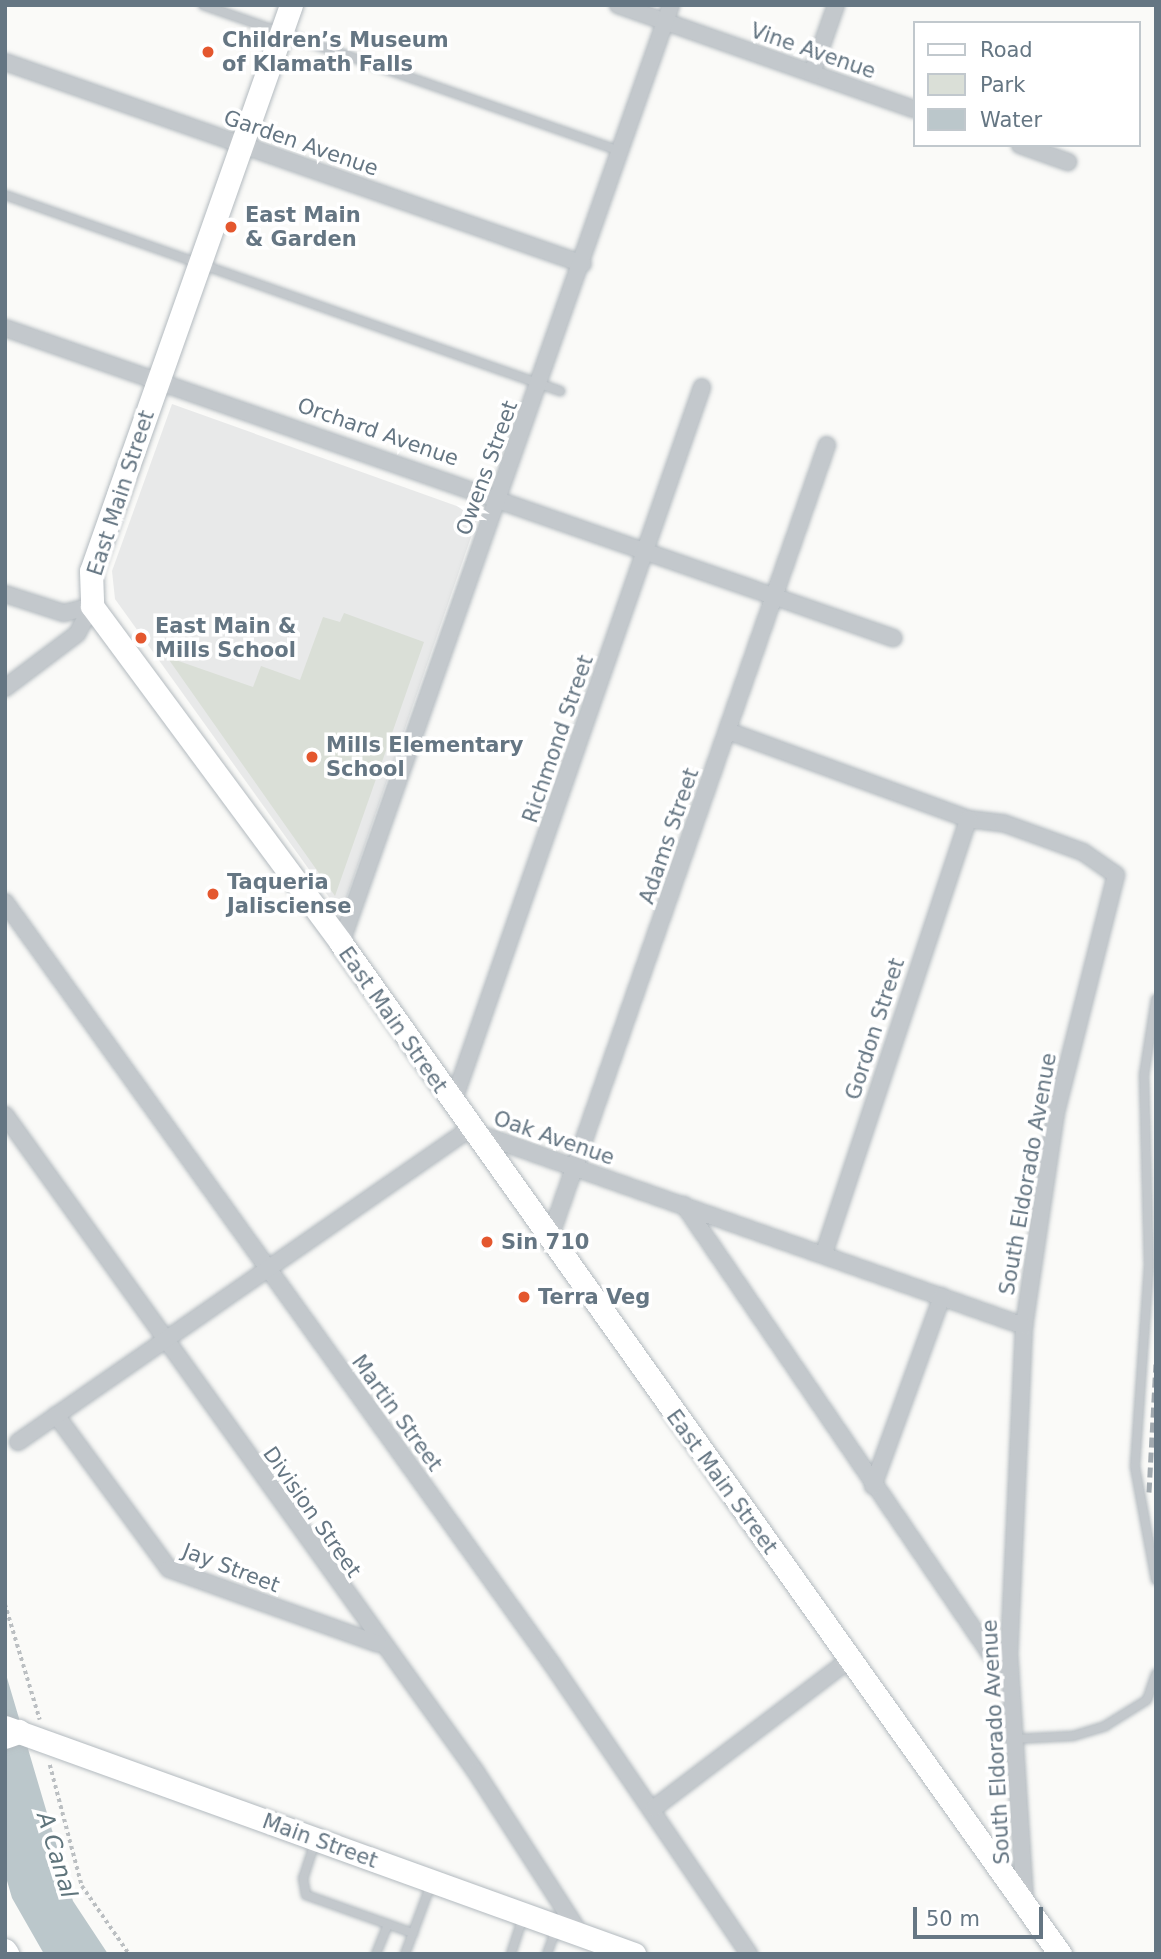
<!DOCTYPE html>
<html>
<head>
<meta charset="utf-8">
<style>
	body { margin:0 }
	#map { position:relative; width:1161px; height:1959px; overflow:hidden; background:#fafaf8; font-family:"DejaVu Sans",sans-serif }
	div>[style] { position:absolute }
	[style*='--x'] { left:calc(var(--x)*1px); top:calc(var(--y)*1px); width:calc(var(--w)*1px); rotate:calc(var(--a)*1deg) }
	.built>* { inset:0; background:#e8e9e9 }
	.green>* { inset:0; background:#dadfd7 }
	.water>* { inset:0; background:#bbc7cb }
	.path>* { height:3.5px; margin-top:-1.75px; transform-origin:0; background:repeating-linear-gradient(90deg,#bbbfc2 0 3.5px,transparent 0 7px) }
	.roads { filter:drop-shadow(0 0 2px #b3babf) drop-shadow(0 0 2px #b3babf) }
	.lane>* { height:8px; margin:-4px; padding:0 4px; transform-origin:4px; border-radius:4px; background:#c3c8cc }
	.street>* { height:16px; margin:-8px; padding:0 8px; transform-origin:8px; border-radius:8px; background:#c3c8cc }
	.secondary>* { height:23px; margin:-11.5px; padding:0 11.5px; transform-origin:11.5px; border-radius:11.5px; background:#fff }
	.primary>* { height:24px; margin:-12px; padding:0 12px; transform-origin:12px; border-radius:12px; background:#fff }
	.rail>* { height:5px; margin-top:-2.5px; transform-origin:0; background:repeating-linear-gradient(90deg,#a2aab0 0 10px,transparent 0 15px) }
	.dots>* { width:19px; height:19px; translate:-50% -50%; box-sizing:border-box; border:4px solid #fff; border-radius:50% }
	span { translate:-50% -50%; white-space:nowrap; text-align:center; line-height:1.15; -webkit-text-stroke:7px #fff; paint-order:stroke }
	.poi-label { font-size:21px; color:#657683; font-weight:700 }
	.left { translate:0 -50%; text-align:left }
	.street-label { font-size:21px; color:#657683 }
	.water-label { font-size:23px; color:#60757c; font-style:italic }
	.frame { position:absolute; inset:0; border:7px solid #657683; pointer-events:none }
	.legend { position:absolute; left:913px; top:21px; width:228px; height:126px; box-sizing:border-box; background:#fff; border:2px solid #c1c8cd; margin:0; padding:9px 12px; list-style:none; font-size:21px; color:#657683 }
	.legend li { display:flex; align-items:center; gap:14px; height:35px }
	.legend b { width:35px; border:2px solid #c1c8cd }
	.scale { position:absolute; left:913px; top:1907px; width:130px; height:32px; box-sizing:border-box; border:4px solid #657683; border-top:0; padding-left:9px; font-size:21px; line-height:24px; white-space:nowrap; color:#657683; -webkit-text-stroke:5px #fff; paint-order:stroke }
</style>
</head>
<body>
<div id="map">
	<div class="built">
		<i style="clip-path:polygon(172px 404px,479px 514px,341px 914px,115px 599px,112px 571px)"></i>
	</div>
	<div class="green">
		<i style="clip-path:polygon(344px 613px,424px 642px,335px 896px,167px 657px,253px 687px,261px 666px,300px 680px,323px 617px,340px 622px)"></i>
	</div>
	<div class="water">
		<i style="clip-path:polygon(5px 1671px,73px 1901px,108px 1954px,44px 1954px,12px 1898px,5px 1874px)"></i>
	</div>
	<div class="path">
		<i style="--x:5;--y:1604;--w:121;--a:73.2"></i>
		<i style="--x:50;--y:1765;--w:125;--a:75.2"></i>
		<i style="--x:82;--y:1886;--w:83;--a:55.3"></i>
	</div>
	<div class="roads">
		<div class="lane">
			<i style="--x:203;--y:5;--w:443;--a:19.3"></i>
			<i style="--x:5;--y:195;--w:589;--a:19.45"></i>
			<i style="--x:1156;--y:999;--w:77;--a:99"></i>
			<i style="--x:1144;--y:1075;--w:190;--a:88.5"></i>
			<i style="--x:1149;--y:1265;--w:202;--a:94"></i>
			<i style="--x:1135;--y:1467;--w:115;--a:79.5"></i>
			<i style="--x:1015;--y:1739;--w:58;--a:-3"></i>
			<i style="--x:1073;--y:1736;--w:34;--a:-17"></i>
			<i style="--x:1105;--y:1726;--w:49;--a:-31.8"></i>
			<i style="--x:1147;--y:1700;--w:28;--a:-71"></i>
			<i style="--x:315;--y:1842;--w:38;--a:108"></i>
			<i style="--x:303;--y:1878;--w:17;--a:80"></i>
			<i style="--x:306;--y:1895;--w:114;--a:19.6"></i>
			<i style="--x:376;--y:1954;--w:32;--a:-68"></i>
			<i style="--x:405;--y:1954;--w:75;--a:-69.6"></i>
			<i style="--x:511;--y:1954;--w:39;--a:-72"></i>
			<i style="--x:547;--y:1954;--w:29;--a:-70"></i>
		</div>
		<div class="street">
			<i style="--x:618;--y:5;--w:314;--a:19.4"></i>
			<i style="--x:5;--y:62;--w:612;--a:19.26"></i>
			<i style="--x:812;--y:73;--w:72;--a:-70.6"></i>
			<i style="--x:1020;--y:145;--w:51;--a:19.5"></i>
			<i style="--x:5;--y:328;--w:941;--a:19.24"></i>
			<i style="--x:5;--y:594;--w:62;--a:17.9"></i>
			<i style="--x:64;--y:613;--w:29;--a:-14"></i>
			<i style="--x:5;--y:688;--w:90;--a:-36.9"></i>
			<i style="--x:77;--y:634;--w:32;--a:-62"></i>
			<i style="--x:728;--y:731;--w:256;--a:20.1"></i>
			<i style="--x:968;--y:819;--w:35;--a:7"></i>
			<i style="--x:1003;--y:823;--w:85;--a:19.9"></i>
			<i style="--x:1083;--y:852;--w:40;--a:34.9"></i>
			<i style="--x:1116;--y:875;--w:244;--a:104.2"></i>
			<i style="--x:1056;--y:1112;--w:216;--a:98.5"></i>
			<i style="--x:1024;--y:1326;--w:327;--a:92.6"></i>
			<i style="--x:1009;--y:1653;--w:250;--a:86.3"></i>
			<i style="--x:5;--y:902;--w:938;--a:54.33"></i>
			<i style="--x:552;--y:1664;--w:351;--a:55.8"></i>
			<i style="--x:341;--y:943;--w:994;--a:-70.62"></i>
			<i style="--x:452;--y:1105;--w:760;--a:-70.8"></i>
			<i style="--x:5;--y:1115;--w:808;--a:54.36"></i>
			<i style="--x:476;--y:1772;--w:194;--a:57.2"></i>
			<i style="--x:684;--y:1205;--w:541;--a:55.69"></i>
			<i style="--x:989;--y:1652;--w:27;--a:39"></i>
			<i style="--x:549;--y:1240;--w:842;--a:-70.73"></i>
			<i style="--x:824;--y:1253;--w:457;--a:-71.6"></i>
			<i style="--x:56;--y:1415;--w:191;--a:53.7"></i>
			<i style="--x:169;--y:1569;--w:222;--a:19.7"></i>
			<i style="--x:18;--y:1442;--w:548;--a:-34.73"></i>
			<i style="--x:468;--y:1130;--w:590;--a:19.42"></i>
			<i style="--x:873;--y:1486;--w:202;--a:-70"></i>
			<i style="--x:654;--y:1808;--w:246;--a:-37.2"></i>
		</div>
		<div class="secondary">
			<i style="--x:291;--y:5;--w:600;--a:109.46"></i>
			<i style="--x:91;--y:571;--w:35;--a:88"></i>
			<i style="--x:92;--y:606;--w:419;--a:53.5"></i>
			<i style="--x:341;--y:943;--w:1241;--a:54.58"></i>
			<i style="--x:5;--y:1727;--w:669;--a:19.84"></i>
		</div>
		<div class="primary">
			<i style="--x:5;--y:1737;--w:15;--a:-20"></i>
			<i style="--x:5;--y:1951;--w:4;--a:56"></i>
		</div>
	</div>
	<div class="rail">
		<i style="--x:1149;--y:1492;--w:128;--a:-86.9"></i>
	</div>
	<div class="dots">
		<i style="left:208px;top:52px;background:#e4572e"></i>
		<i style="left:231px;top:227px;background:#e4572e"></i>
		<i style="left:141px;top:638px;background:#e4572e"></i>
		<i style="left:312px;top:757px;background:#e4572e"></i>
		<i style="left:213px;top:894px;background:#e4572e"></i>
		<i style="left:487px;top:1242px;background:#e4572e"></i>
		<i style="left:524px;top:1297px;background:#e4572e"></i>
	</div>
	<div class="poi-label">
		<span class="left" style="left:222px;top:52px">Children’s Museum<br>of Klamath Falls</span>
		<span class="left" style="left:245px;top:227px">East Main<br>&amp; Garden</span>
		<span class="left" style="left:155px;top:638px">East Main &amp;<br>Mills School</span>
		<span class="left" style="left:326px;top:757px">Mills Elementary<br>School</span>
		<span class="left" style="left:227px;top:894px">Taqueria<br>Jalisciense</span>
		<span class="left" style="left:501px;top:1242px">Sin 710</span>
		<span class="left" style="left:538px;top:1297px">Terra Veg</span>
	</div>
	<div class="street-label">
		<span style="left:813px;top:51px;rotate:19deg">Vine Avenue</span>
		<span style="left:301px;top:143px;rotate:19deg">Garden Avenue</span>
		<span style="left:378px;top:432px;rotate:19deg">Orchard Avenue</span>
		<span style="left:487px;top:468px;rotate:-70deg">Owens Street</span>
		<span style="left:121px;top:493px;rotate:-72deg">East Main Street</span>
		<span style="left:558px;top:739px;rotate:-71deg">Richmond Street</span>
		<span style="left:669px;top:836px;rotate:-71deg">Adams Street</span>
		<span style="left:393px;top:1020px;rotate:55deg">East Main Street</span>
		<span style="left:875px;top:1029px;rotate:-72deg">Gordon Street</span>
		<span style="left:554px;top:1138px;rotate:19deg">Oak Avenue</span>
		<span style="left:1028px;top:1174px;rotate:-80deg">South Eldorado Avenue</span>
		<span style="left:397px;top:1413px;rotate:54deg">Martin Street</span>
		<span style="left:722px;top:1482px;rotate:54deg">East Main Street</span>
		<span style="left:312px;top:1512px;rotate:55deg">Division Street</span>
		<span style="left:231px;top:1568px;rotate:21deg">Jay Street</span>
		<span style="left:996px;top:1742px;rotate:-93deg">South Eldorado Avenue</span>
		<span style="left:320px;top:1841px;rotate:20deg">Main Street</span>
	</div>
	<div class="water-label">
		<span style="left:57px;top:1855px;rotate:73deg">A Canal</span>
	</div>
	<div class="frame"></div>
	<ul class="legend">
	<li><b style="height:9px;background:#fff"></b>Road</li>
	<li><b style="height:19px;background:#dadfd7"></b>Park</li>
	<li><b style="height:19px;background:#bbc7cb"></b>Water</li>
	</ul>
	<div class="scale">50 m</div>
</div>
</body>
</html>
